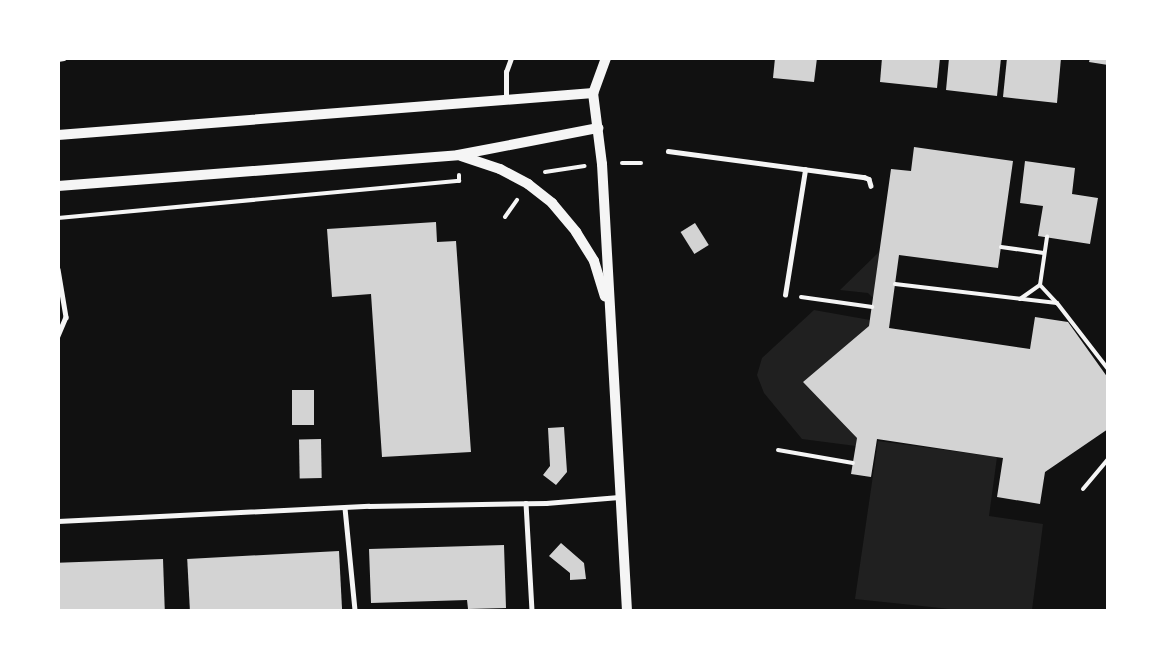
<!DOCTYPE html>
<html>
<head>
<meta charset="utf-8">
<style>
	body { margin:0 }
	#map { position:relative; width:1166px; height:669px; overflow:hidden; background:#111; font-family:"Libre Baskerville",serif }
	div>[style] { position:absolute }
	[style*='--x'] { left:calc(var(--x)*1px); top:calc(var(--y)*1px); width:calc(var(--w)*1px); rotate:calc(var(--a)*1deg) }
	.green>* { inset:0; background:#202020 }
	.building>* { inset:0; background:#d3d3d3; transform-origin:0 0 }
	.path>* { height:4px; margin:-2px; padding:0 2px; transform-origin:2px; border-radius:2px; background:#f5f5f5 }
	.service>* { height:4.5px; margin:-2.25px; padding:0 2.25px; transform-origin:2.25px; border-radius:2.25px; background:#f5f5f5 }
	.minor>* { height:6px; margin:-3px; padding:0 3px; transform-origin:3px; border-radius:3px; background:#f5f5f5 }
	.tertiary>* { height:10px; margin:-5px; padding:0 5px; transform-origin:5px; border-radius:5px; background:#f5f5f5 }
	span { translate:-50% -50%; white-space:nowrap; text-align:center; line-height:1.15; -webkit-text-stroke:4.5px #fff; paint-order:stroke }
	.frame { position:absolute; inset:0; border:60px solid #fff; pointer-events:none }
</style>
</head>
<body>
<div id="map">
	<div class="green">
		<i style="clip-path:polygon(880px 251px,873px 298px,868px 293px,840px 290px)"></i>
		<i style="clip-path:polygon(814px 310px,870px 320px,869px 326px,803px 382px,857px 438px,856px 446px,802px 439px,764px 393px,757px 375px,762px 358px)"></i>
		<i style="clip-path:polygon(878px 441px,997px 457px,989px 516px,1043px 524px,1032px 610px,960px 610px,855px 599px)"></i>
	</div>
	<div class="building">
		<i style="clip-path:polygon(775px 58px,817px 58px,814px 82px,773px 78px)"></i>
		<i style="clip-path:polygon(882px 58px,940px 58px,937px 88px,880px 82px)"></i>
		<i style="clip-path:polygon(949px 58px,1001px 58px,997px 96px,946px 90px)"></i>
		<i style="clip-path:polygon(1007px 58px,1061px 58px,1057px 103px,1003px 97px)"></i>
		<i style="clip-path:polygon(1090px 58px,1108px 58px,1108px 65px,1089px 62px)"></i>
		<i style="clip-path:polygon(914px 147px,1013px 161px,998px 268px,899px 255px,889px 328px,1030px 349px,1035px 317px,1068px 322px,1108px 378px,1108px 429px,1045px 472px,1040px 504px,997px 497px,1003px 458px,877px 439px,871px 477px,851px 474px,857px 438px,803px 382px,869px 326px,891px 169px,911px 171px)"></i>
		<i style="clip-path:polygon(1025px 161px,1075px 168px,1072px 194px,1098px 198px,1090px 244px,1038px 236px,1043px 206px,1020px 203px)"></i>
		<i style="clip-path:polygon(436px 222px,437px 242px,456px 241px,471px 452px,382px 457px,371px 294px,332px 297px,327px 229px)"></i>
		<i style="left:695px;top:223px;width:26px;height:17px;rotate:58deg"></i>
		<i style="left:292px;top:390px;width:22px;height:35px"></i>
		<i style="clip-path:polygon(564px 427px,567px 472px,556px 485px,543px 475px,550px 466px,548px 428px)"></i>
		<i style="left:321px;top:439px;width:39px;height:22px;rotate:89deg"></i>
		<i style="clip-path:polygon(561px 543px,584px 563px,586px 579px,570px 580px,570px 573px,549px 556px)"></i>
		<i style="clip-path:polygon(504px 545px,506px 608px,468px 609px,467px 600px,371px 603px,369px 549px)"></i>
		<i style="left:339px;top:551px;width:59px;height:152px;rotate:87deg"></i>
		<i style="left:163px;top:559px;width:51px;height:105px;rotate:88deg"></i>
	</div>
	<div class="path">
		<i style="--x:622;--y:163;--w:19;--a:0"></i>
		<i style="--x:545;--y:172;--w:40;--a:-8.5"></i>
		<i style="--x:505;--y:217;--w:21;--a:-55"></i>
		<i style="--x:58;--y:218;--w:403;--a:-5.3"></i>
		<i style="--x:459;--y:181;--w:6;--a:-90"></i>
		<i style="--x:1001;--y:247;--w:43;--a:7.9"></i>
		<i style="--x:895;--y:284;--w:163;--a:6.7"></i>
		<i style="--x:1057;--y:303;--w:83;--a:52.3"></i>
		<i style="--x:1040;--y:285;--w:49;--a:-81.7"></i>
		<i style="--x:801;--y:297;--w:72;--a:8"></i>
		<i style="--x:1020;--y:299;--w:24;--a:-35"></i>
		<i style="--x:1040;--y:285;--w:25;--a:47"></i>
		<i style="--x:778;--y:450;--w:76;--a:9.8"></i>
		<i style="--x:1083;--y:489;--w:39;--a:-50"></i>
	</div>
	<div class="service">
		<i style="--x:506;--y:100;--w:28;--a:-90"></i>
		<i style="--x:506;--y:72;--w:15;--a:-70"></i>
		<i style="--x:668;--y:151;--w:198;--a:7.6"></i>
		<i style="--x:864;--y:177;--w:5;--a:22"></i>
		<i style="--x:869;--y:179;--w:7;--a:74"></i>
		<i style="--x:58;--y:269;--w:49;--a:80.5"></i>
		<i style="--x:66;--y:317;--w:21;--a:113"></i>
		<i style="--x:785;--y:295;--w:127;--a:-80.9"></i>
		<i style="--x:526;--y:503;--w:107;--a:86.8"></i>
		<i style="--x:345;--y:508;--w:102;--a:84.4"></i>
		<i style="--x:58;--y:521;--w:311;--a:-2.8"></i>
		<i style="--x:369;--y:506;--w:177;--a:-1"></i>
		<i style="--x:546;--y:503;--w:73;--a:-4.7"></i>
	</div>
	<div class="minor">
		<i style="--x:58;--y:59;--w:6;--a:-9"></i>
	</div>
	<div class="tertiary">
		<i style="--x:606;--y:58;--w:37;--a:110"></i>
		<i style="--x:593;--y:93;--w:72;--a:82.8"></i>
		<i style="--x:602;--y:164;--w:447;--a:86.8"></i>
		<i style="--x:58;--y:135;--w:537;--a:-4.49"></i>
		<i style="--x:461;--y:156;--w:41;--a:18.4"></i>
		<i style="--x:500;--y:169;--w:32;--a:28"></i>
		<i style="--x:528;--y:184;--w:31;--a:38"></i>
		<i style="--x:552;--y:203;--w:38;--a:50"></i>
		<i style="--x:576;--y:232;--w:34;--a:58"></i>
		<i style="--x:594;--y:261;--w:37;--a:73"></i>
		<i style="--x:58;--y:186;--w:401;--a:-4.4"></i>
		<i style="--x:458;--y:155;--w:143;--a:-10.9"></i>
	</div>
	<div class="frame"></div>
</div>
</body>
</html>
